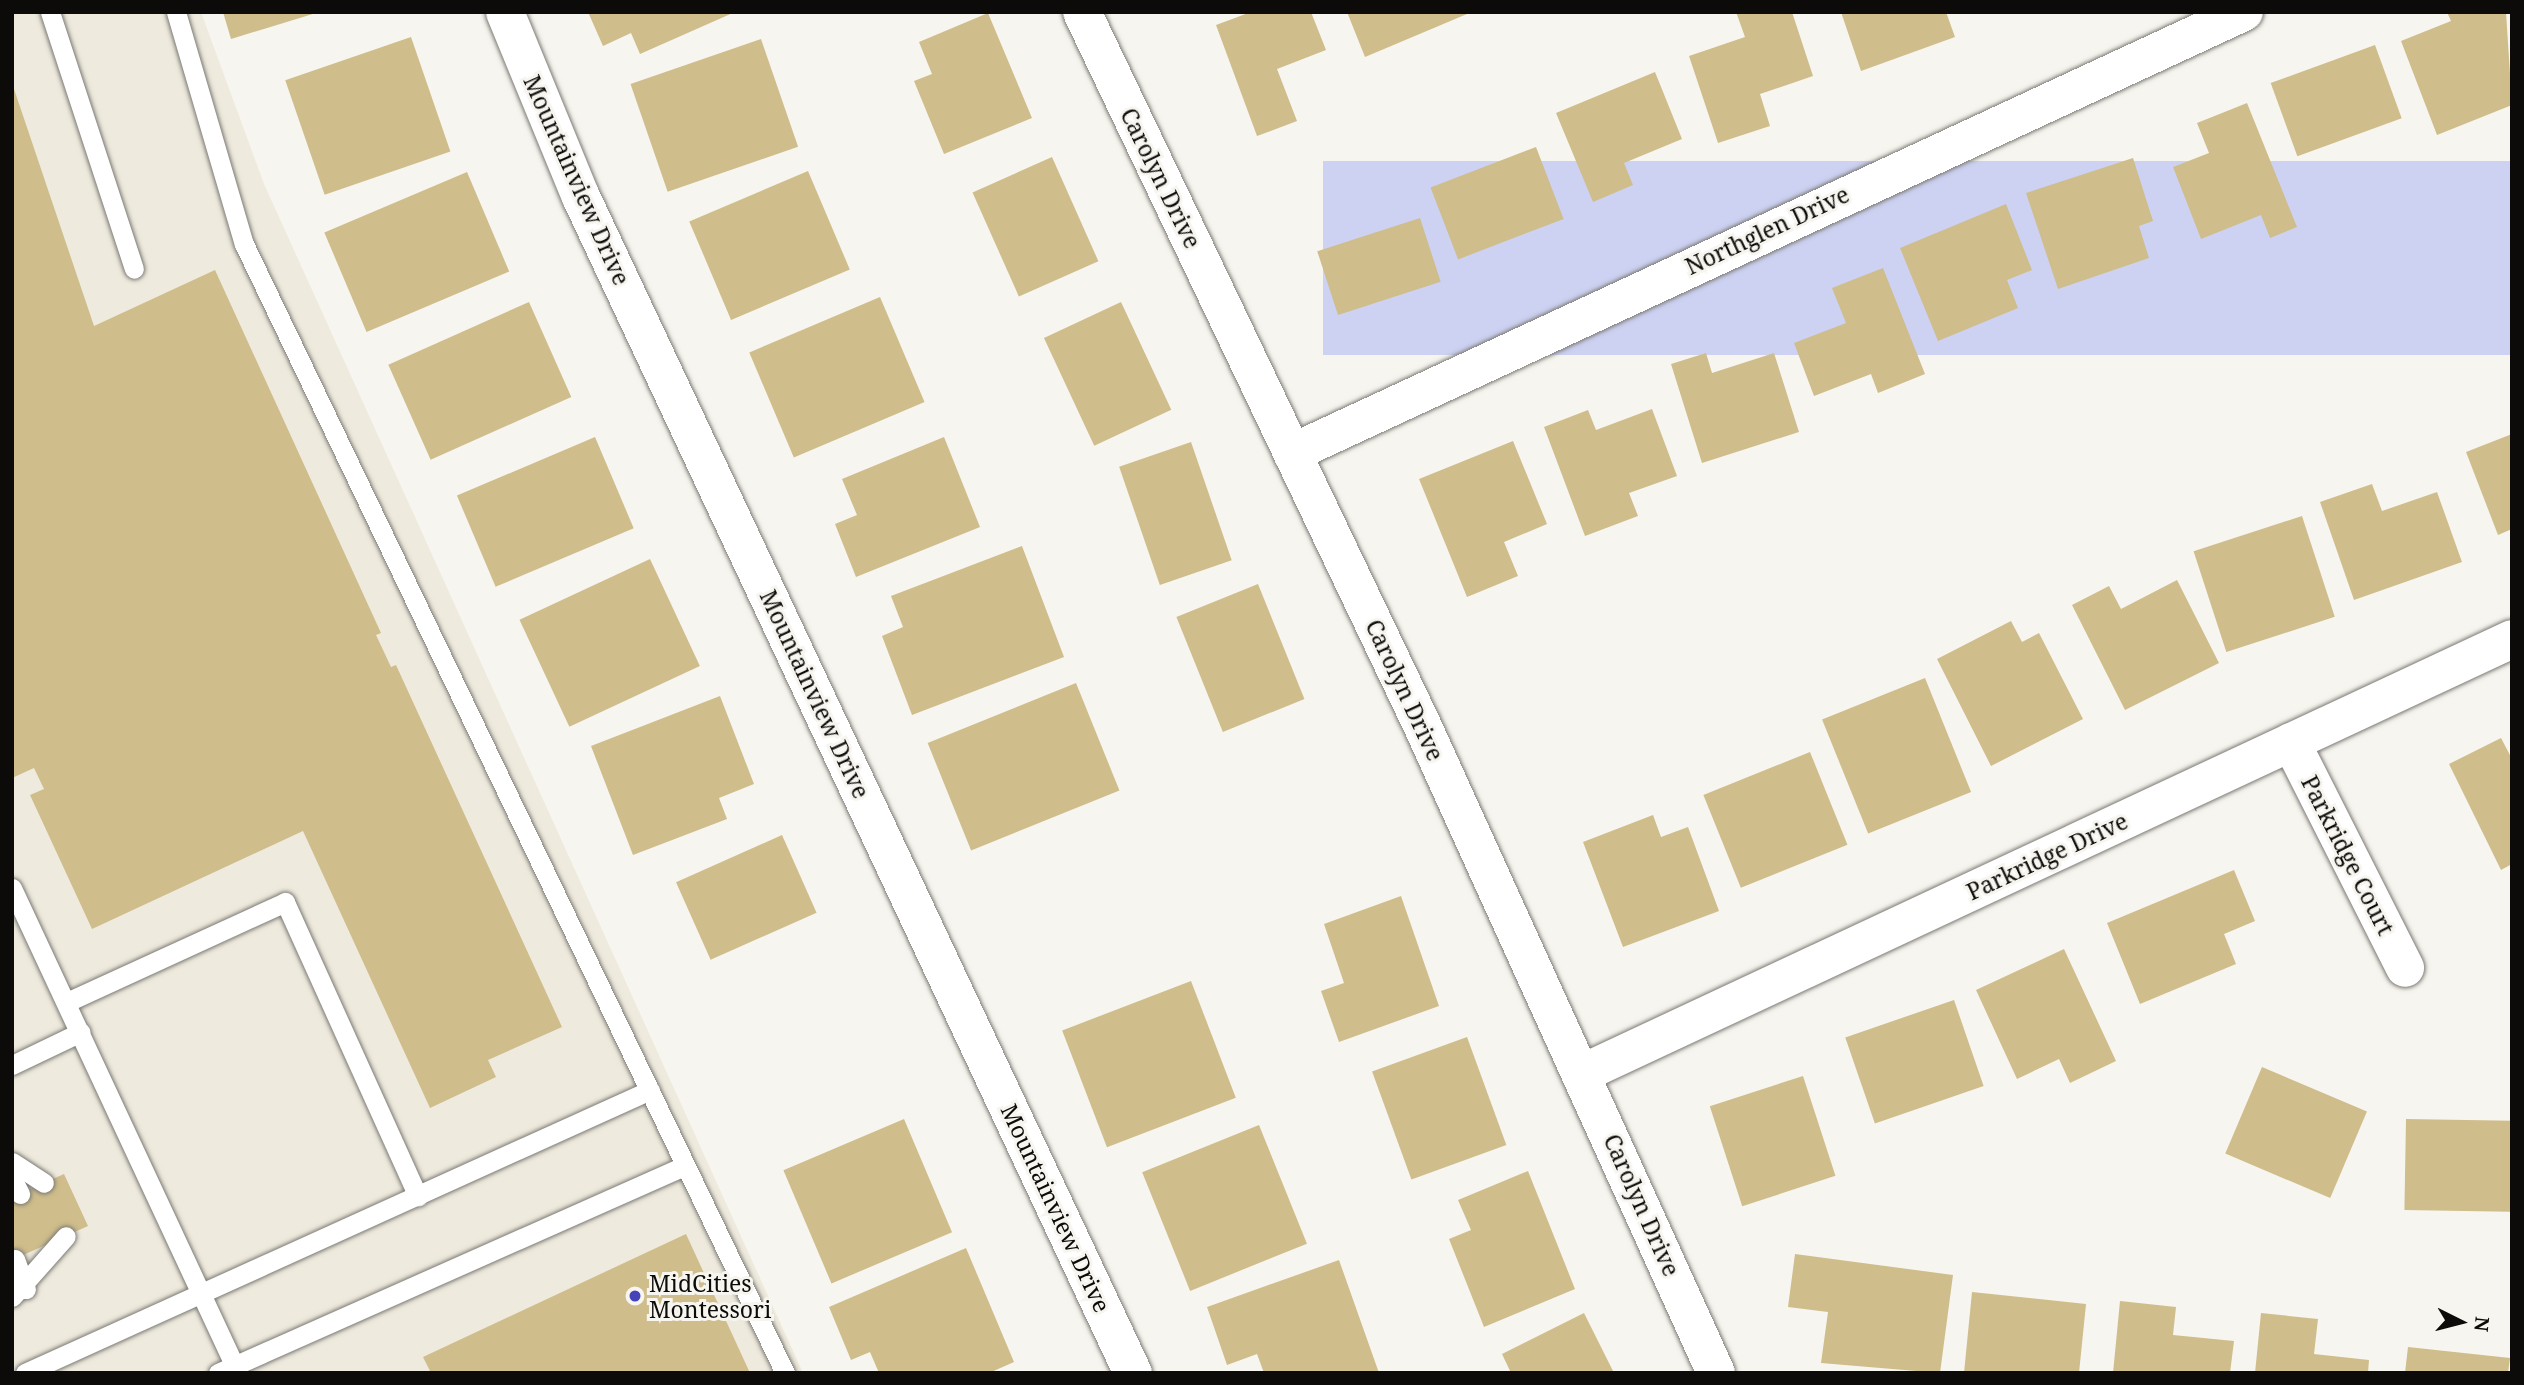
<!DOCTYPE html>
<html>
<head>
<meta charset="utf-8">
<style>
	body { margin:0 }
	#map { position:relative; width:2524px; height:1385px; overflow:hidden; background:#f7f5ef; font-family:"Noto Serif",serif }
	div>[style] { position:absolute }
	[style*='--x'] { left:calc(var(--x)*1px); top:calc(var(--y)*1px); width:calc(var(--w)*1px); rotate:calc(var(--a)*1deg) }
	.built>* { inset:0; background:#eeeadd }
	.green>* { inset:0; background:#cdd2f2; transform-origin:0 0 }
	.building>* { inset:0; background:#cfbd8b; transform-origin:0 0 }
	.roads { filter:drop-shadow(0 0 2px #7b7974) drop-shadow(0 0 2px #7b7974) }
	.service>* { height:19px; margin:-9.5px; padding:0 9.5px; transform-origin:9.5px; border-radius:9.5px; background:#fff }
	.minor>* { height:38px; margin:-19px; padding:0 19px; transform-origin:19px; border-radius:19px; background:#fff }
	.dots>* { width:19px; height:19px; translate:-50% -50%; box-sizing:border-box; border:4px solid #f7f5ef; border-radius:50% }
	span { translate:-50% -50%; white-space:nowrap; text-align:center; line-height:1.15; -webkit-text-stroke:6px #f7f5ef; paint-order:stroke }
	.street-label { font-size:23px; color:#0c0b09 }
	.poi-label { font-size:23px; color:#0c0b09 }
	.left { translate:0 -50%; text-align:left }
	.frame { position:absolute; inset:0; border:14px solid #0c0b09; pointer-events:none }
	.north { position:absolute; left:2426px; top:1287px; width:70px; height:70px; -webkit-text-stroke:5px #f7f5ef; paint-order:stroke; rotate:96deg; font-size:19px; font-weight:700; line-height:28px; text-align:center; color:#0c0b09 }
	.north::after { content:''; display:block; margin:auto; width:24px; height:32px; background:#0c0b09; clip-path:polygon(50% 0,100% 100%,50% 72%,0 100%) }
</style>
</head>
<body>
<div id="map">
	<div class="built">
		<i style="clip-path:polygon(12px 12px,201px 12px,264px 184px,803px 1373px,12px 1373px)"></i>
	</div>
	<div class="green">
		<i style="left:2512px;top:161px;width:194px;height:1189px;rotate:90deg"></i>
	</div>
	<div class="building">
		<i style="clip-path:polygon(223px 12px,316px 12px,316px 13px,231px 39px)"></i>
		<i style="clip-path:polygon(588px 12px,735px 12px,640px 54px,631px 33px,603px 46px)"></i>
		<i style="clip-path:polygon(1251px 12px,1311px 12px,1326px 50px,1277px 69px,1297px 121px,1257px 136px,1216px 25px)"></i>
		<i style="clip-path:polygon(1347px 12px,1466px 12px,1467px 14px,1365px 57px)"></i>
		<i style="clip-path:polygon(1736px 12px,1792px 12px,1813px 76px,1760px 94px,1770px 126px,1718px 143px,1689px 56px,1745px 37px)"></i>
		<i style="clip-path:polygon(1841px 12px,1946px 12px,1955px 37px,1861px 71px)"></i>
		<i style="clip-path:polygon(2447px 12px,2506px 12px,2512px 105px,2437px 135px,2401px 41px,2451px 21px)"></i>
		<i style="clip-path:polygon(988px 13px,1032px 118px,944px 154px,914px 81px,932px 74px,919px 42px)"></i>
		<i style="left:411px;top:37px;width:121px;height:133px;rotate:71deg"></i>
		<i style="left:761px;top:39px;width:114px;height:138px;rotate:71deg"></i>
		<i style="left:2375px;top:45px;width:78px;height:111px;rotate:70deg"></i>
		<i style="clip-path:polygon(1655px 72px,1682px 139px,1624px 163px,1633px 185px,1593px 202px,1556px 113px)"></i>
		<i style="clip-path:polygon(12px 83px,94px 326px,215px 270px,381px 633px,376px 635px,391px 667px,396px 665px,562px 1027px,488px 1060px,496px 1077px,430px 1108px,303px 831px,92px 929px,30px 795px,44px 789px,34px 768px,12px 778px)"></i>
		<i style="clip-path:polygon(2247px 103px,2297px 227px,2270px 238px,2261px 215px,2201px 239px,2173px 167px,2209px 153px,2197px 123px)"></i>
		<i style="left:1536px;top:147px;width:77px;height:113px;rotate:69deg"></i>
		<i style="left:1052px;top:157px;width:114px;height:87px;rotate:66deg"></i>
		<i style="clip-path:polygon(2133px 158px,2153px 221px,2139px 226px,2149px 258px,2058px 289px,2026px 193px)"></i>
		<i style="left:808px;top:171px;width:107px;height:129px;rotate:67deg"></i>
		<i style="left:467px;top:172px;width:108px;height:155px;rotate:67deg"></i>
		<i style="clip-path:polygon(2006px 204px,2032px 270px,2007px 280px,2018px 308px,1938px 341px,1900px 248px)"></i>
		<i style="left:1420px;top:218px;width:67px;height:108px;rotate:72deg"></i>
		<i style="clip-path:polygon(1883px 268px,1925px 374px,1878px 393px,1871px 374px,1814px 396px,1794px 343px,1846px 323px,1832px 288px)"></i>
		<i style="left:880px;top:297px;width:114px;height:142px;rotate:67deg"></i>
		<i style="left:529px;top:302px;width:104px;height:154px;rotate:66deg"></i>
		<i style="left:1121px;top:302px;width:119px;height:85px;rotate:65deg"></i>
		<i style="clip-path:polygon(1706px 353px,1712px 373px,1774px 353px,1799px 432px,1702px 463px,1671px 364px)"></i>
		<i style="clip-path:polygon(1652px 409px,1677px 476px,1629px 493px,1638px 516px,1585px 536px,1544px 427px,1588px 410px,1596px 430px)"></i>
		<i style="clip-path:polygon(2512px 434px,2512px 529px,2498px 535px,2466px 452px)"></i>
		<i style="left:595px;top:437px;width:99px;height:150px;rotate:67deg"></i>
		<i style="clip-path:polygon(944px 437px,980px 527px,856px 577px,835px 524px,857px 515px,842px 479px)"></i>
		<i style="clip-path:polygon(1513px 441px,1547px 524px,1504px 542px,1518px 576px,1467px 597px,1419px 479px)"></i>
		<i style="left:1191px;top:442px;width:125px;height:76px;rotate:71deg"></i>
		<i style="clip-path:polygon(2372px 484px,2382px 511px,2437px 492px,2462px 562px,2354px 600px,2320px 502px)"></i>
		<i style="left:2302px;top:516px;width:106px;height:114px;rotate:72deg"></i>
		<i style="clip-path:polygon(1022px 546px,1064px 657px,912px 715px,882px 636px,903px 627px,891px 596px)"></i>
		<i style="left:650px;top:559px;width:118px;height:144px;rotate:65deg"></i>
		<i style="clip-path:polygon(2177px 580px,2219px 663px,2125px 710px,2072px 605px,2109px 586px,2121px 609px)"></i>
		<i style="left:1258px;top:584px;width:124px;height:88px;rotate:68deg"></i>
		<i style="clip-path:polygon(2011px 621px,2022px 642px,2039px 633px,2083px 719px,1991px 766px,1937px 659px)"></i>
		<i style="left:1925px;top:678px;width:123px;height:111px;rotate:68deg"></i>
		<i style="left:1076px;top:683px;width:116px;height:160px;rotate:68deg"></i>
		<i style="clip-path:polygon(720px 696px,754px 784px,719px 798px,727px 819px,633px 855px,591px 746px)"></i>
		<i style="clip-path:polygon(2501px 738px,2512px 759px,2512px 864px,2501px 870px,2449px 764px)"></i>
		<i style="left:1810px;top:752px;width:100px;height:115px;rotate:68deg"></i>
		<i style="clip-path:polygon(1653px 815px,1661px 837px,1688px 827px,1719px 911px,1623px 947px,1583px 842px)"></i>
		<i style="left:782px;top:835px;width:85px;height:116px;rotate:66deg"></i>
		<i style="clip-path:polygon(2234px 870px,2255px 921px,2224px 934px,2236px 964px,2140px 1004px,2107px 923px)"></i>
		<i style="clip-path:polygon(1401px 896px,1439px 1006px,1339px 1042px,1321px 991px,1344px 983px,1324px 924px)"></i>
		<i style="clip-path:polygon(2064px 949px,2116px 1061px,2070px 1083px,2059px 1059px,2017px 1079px,1976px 990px)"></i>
		<i style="left:1191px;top:981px;width:125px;height:138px;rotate:69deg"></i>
		<i style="left:1954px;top:1000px;width:91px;height:115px;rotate:71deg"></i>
		<i style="left:1467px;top:1037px;width:115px;height:101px;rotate:70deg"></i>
		<i style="left:2262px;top:1067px;width:114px;height:94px;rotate:23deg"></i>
		<i style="left:1803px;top:1076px;width:105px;height:98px;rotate:72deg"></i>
		<i style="left:904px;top:1119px;width:123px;height:131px;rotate:67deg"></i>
		<i style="left:2406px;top:1119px;width:106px;height:91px;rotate:1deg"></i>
		<i style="left:1259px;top:1125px;width:128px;height:126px;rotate:68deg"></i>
		<i style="clip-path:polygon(1528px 1171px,1575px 1289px,1484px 1327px,1449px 1239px,1471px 1230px,1458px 1200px)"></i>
		<i style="clip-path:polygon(64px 1174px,88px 1226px,12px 1260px,12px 1197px)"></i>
		<i style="clip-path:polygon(686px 1234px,750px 1373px,431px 1373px,423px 1357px)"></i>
		<i style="clip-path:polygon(966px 1248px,1014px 1362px,989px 1373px,879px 1373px,870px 1352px,851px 1360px,829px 1307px)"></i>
		<i style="clip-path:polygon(1795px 1254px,1953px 1275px,1940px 1373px,1821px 1363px,1828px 1312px,1788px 1307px)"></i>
		<i style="clip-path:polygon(1339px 1260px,1379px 1373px,1264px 1373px,1257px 1354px,1227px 1365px,1207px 1307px)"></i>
		<i style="clip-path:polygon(1972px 1292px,2086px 1304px,2079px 1373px,1964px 1373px)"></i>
		<i style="clip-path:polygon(2120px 1301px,2176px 1307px,2173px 1335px,2234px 1341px,2230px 1373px,2113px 1373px)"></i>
		<i style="clip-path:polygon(1584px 1313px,1614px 1373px,1511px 1373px,1502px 1354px)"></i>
		<i style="clip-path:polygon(2261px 1313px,2318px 1319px,2314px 1354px,2369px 1360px,2368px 1373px,2255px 1373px)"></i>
		<i style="clip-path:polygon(2408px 1347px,2510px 1358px,2508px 1373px,2405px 1373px)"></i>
	</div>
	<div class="roads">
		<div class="service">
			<i style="--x:50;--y:12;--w:270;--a:71.9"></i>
			<i style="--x:176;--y:12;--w:242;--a:73.7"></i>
			<i style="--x:244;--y:244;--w:1252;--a:64.4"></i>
			<i style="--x:12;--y:888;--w:535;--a:65.02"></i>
			<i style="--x:67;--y:1002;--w:240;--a:-24.6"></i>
			<i style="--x:285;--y:902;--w:323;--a:65.7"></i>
			<i style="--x:12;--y:1065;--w:76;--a:-25.6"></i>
			<i style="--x:12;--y:1162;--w:38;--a:33"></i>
			<i style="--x:12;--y:1178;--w:18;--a:63"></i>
			<i style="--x:15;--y:1259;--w:32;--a:70"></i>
			<i style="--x:12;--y:1297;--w:81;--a:-48.5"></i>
			<i style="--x:25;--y:1373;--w:686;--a:-24.36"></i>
			<i style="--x:218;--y:1373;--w:510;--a:-23.95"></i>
		</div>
		<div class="minor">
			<i style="--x:505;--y:12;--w:200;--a:67.7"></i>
			<i style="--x:581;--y:197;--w:1299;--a:64.86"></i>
			<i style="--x:1082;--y:12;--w:792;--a:64.5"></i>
			<i style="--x:1423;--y:727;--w:709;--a:65.6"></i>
			<i style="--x:1292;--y:453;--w:1049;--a:-24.86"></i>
			<i style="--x:2291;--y:742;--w:253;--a:63.2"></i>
			<i style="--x:1583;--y:1073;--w:1025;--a:-25.04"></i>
		</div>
	</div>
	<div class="dots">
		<i style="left:635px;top:1296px;background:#4643b9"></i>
	</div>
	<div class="street-label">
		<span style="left:1161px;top:178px;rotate:64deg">Carolyn Drive</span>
		<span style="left:577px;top:180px;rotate:66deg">Mountainview Drive</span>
		<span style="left:1767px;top:230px;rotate:-25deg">Northglen Drive</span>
		<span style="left:1405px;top:690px;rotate:65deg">Carolyn Drive</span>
		<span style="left:815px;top:694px;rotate:65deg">Mountainview Drive</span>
		<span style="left:2348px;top:855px;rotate:63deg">Parkridge Court</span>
		<span style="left:2047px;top:856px;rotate:-25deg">Parkridge Drive</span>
		<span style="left:1642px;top:1205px;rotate:66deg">Carolyn Drive</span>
		<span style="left:1056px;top:1208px;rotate:65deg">Mountainview Drive</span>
	</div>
	<div class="poi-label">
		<span class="left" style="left:649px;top:1296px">MidCities<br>Montessori</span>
	</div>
	<div class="frame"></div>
	<div class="north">N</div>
</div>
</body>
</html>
